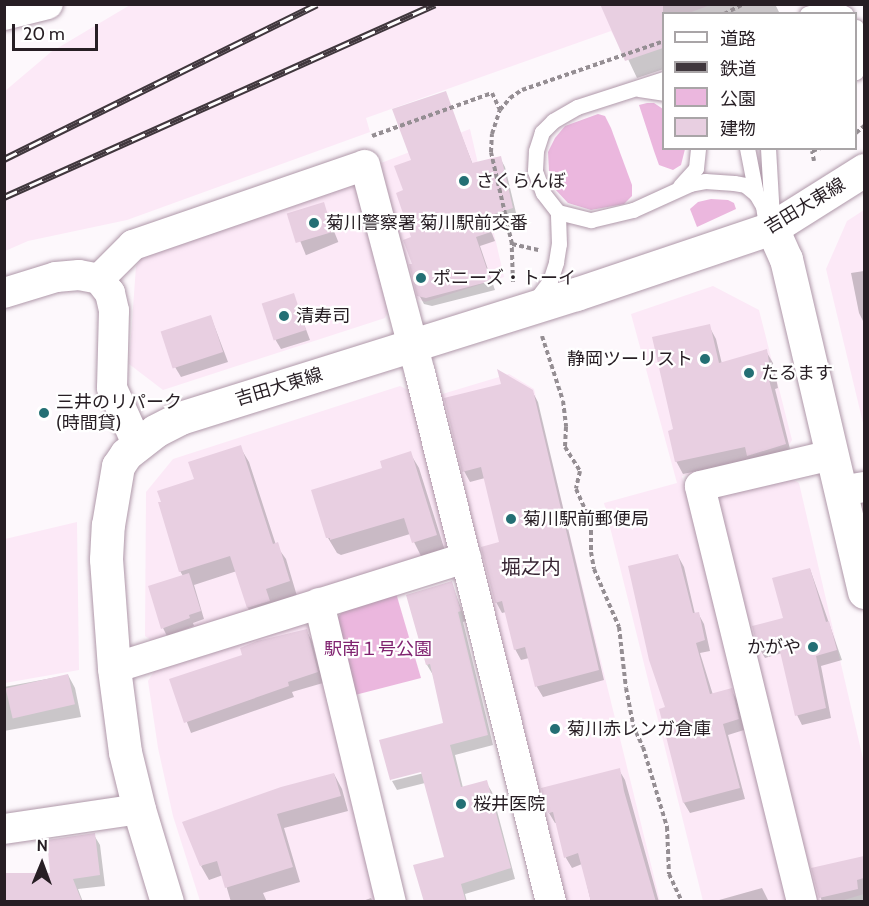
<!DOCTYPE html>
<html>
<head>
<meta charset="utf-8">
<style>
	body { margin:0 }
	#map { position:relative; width:869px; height:906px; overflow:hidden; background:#fdf8fc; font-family:Cabin,"Noto Sans JP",sans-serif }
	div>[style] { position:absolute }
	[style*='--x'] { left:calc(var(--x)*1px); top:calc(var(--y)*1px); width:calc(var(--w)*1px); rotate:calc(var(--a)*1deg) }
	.built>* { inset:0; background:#fce9f7 }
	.green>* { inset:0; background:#ebb7de }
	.shadow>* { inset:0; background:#0003; transform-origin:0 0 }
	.building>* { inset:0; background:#e8cfe1; transform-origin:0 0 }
	.path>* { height:4px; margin-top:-2px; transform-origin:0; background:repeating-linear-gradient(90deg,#958e93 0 4.5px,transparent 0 7.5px) }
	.roads { filter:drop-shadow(0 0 2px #af98a9) drop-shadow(0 0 2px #af98a9) }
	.lane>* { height:15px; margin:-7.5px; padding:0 7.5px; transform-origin:7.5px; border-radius:7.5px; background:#fff }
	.street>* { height:30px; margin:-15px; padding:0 15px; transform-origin:15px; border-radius:15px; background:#fff }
	.secondary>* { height:33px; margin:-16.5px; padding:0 16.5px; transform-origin:16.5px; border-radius:16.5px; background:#fff }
	.primary>* { height:33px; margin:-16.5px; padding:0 16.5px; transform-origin:16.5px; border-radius:16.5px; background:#fff }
	.rail>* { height:7px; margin-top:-3.5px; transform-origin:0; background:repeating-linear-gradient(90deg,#fff 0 14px,#40373d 0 28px); box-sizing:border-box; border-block:2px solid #40373d }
	.dots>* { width:16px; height:16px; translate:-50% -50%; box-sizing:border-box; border:3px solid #fff; border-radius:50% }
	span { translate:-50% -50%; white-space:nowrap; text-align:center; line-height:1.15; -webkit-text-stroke:4.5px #fff; paint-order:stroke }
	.poi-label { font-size:18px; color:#271e24 }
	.left { translate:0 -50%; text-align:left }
	.right { translate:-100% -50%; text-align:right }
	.street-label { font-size:18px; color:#271e24 }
	.park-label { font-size:18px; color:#802370 }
	.neighbourhood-label { font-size:20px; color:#382634 }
	.frame { position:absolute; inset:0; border:6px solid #271e24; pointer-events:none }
	.legend { position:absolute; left:662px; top:12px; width:195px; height:138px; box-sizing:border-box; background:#fff; border:2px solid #a9a5a7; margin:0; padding:8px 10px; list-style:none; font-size:18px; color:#271e24 }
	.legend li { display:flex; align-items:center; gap:12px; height:30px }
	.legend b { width:30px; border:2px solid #a9a5a7 }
	.north { position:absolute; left:12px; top:834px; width:60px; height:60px; -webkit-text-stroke:4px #fff; paint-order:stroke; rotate:1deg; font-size:16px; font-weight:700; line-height:24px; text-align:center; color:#271e24 }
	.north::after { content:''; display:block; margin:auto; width:21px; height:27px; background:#271e24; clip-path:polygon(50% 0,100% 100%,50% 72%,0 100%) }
	.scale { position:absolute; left:12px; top:24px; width:86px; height:27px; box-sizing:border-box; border:3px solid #271e24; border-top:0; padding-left:8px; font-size:18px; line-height:21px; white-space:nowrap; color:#271e24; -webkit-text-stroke:4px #fff; paint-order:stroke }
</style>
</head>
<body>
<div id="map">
	<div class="built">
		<i style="clip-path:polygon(130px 5px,710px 5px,689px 13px,664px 14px,663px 25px,618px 44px,611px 31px,366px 118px,370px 132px,127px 220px,28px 241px,5px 251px,5px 91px,51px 52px)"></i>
		<i style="clip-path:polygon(470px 129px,504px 277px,425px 302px,409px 295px,381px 163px)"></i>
		<i style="clip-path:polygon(349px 182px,361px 188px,390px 308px,385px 318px,163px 390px,129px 364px,136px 266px,144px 255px)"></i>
		<i style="clip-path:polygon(864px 210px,864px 427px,826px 269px,847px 221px)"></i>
		<i style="clip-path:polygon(713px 286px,759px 310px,792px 440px,786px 451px,682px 476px,787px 901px,703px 901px,604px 503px,677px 483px,631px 314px)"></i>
		<i style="clip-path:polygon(509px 374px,534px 389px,660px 901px,564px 901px,439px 395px)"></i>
		<i style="clip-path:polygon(400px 386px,412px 392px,449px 540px,442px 551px,155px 643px,145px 636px,146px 492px,173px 459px)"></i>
		<i style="clip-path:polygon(788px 477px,799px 483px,864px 763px,864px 894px,841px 901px,814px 902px,715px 503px,722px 492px)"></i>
		<i style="clip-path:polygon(77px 522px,79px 670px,5px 683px,5px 539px)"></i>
		<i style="clip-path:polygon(301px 623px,313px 629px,381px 901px,200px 901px,173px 816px,158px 748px,148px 681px,155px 670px)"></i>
	</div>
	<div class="green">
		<i style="clip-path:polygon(647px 103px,654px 103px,663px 109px,664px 148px,685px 149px,681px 165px,673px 170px,659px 165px,654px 151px,639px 105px)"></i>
		<i style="clip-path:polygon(598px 114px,605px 116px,611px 128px,632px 185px,632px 196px,624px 204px,591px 210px,568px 203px,553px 187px,549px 171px,548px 152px,555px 138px,565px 126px)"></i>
		<i style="clip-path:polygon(711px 199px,728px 200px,734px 203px,736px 209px,697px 227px,690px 209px,698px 202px)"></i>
		<i style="clip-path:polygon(396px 593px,421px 678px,355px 695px,337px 619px,343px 610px)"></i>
	</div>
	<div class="shadow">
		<i style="clip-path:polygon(602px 4px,775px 4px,780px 14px,664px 14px,664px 69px,637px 78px)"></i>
		<i style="clip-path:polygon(445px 93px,473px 165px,500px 158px,505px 167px,517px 217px,489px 226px,495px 241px,480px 246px,495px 290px,432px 306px,424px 304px,419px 295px,405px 191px,413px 161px)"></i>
		<i style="left:323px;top:204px;width:41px;height:35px;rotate:68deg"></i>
		<i style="clip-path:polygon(864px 271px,864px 323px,859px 313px,851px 273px)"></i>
		<i style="clip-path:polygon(293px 295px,310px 340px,281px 349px,275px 339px)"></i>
		<i style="clip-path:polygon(211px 317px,228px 362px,181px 377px,175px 367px)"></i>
		<i style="clip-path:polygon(709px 326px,716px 339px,722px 364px,766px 351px,773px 363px,778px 388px,775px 389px,792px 457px,751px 460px,683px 474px,676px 461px,675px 431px)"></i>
		<i style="clip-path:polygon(532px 391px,538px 402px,604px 680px,543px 697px,537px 687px,529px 658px,521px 660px,515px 649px,506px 612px,502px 613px,496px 602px,501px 543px,485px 478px,470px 482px,464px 471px)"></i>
		<i style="clip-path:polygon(240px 447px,249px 462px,276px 545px,286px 559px,297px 596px,257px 623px,248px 608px,237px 571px,194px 585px,204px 619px,193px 623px,194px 626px,167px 636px,163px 628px,183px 576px,180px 571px,196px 480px)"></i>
		<i style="clip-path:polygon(410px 453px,419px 468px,445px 551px,422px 558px,410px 534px,341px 555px,337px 553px,328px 538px,384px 469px)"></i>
		<i style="clip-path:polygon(678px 556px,684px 567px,695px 614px,698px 613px,704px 624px,710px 651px,700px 653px,713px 695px,731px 690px,737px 700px,744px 730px,728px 735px,745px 799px,690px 813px,684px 803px,661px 710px,667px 708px)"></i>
		<i style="clip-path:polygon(810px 569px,842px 660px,821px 666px,831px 718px,802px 725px,797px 715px,782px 653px,765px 658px,759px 648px,785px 619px)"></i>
		<i style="clip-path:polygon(451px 582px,466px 621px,463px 622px,493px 745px,455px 755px,463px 788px,486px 782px,492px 792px,515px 879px,465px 894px,467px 902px,425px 902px,446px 858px,425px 783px,397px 790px,392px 781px,428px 772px,428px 769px,391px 778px,391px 781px,381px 741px,445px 724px,433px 675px,427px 665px)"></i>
		<i style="clip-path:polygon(306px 630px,312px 641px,323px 683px,292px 692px,294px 697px,191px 733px,171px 680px,244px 656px)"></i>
		<i style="clip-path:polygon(68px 675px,75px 688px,81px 717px,4px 731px,4px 687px)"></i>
		<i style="clip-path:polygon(619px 770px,625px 780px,659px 902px,591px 902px,582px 864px,572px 868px,566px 858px,557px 823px,555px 823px,549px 813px)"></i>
		<i style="clip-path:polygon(334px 774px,342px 789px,348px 811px,284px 828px,300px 882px,263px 893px,267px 902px,231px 902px,223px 875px,209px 880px,201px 866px)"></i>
		<i style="clip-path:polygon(94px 835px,100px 845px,105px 886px,78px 889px,83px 902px,4px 902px,52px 874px)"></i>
		<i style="clip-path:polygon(864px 857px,863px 900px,822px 902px,813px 869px)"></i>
		<i style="clip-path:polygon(762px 888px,769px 902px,712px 902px)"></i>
		<i style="clip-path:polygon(371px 898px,373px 902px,360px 902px)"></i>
	</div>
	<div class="building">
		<i style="clip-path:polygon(600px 4px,663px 4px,663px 48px,625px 61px)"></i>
		<i style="clip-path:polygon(446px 91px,472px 163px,501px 156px,513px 208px,485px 217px,491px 232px,476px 237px,491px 281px,426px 298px,417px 296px,409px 264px,412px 264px,403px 240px,411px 237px,396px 193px,403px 190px,394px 166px,411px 160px,392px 109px)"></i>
		<i style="left:324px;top:202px;width:31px;height:39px;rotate:73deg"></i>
		<i style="left:294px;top:293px;width:39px;height:34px;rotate:72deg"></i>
		<i style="left:211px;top:315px;width:39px;height:53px;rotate:72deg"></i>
		<i style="clip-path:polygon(710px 324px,719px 363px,767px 349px,771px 375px,768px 376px,786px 444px,747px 456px,745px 447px,675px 462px,668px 431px,673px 429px,652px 337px)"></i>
		<i style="clip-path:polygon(497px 369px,533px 390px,599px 670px,535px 687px,525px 647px,514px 650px,502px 601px,495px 603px,482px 552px,481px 547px,499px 542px,481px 467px,462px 472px,444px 398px,501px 384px)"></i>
		<i style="clip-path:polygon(241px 445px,273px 544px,278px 542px,290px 581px,266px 589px,270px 601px,247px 608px,230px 556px,179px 572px,158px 502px,161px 502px,157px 491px,194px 479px,188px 462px)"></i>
		<i style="clip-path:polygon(411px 451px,437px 535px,412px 543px,404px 518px,330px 540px,330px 538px,326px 538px,311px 490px,382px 468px,380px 461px)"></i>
		<i style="clip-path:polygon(678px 554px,693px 613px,699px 612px,705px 640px,696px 643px,710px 694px,732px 688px,739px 719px,723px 724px,740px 788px,683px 803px,659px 709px,665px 707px,649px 660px,628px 566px)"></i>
		<i style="clip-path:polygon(810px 568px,826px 622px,829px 621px,837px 650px,816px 656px,826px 708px,795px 716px,778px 643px,758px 649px,752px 626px,783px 618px,772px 578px)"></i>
		<i style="clip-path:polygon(189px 573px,201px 611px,189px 615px,190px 618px,161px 629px,148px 586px)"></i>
		<i style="clip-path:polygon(452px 581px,461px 611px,458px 612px,488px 735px,450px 745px,461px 787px,487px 780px,511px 868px,461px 884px,466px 902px,424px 902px,413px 865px,444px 857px,421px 772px,390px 780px,379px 740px,443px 723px,430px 664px,426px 665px,406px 595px)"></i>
		<i style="clip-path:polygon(307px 629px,318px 672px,288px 682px,289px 686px,184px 723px,169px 679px,242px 655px,240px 648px,257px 641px)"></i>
		<i style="left:68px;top:674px;width:31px;height:64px;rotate:77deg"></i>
		<i style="clip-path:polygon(620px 768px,624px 791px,656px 902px,591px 902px,578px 853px,564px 858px,553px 812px,548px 813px,541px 788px)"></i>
		<i style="clip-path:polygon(334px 773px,341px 796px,277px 814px,293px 867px,225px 888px,217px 861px,200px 866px,182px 822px,281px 787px)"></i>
		<i style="clip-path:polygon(95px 833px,100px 875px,73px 879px,82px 902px,4px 902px,4px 873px,50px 873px,47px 840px)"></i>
		<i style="clip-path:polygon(864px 856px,864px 878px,857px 880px,858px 889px,819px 898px,811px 868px)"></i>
	</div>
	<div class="path">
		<i style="--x:724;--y:14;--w:22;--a:-27"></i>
		<i style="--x:856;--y:133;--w:11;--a:-41"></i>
		<i style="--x:372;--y:136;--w:127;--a:-19.7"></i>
		<i style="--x:492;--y:93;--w:19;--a:65"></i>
		<i style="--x:814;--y:161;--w:10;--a:-101"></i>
		<i style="--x:812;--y:151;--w:9;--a:-18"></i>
		<i style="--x:512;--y:244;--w:27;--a:13"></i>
		<i style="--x:513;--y:282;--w:38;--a:-92"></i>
		<i style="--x:512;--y:244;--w:94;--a:-102.9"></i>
		<i style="--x:491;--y:152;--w:18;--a:-87"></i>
		<i style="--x:492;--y:134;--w:25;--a:-72"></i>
		<i style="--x:500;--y:110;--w:16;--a:-50"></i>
		<i style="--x:510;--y:98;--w:14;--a:-34"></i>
		<i style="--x:522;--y:90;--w:150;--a:-19"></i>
		<i style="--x:542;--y:336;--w:68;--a:72.1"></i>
		<i style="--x:563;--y:401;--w:26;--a:83"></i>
		<i style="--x:566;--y:427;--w:20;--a:93"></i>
		<i style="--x:565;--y:447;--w:28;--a:58"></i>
		<i style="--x:580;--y:471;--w:18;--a:103"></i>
		<i style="--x:576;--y:489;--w:37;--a:66"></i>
		<i style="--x:591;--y:523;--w:29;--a:90"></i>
		<i style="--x:591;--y:552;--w:17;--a:80"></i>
		<i style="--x:594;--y:569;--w:63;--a:66.7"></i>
		<i style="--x:619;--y:627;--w:61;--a:83.5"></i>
		<i style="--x:626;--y:688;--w:38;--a:79"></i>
		<i style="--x:633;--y:725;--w:24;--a:66"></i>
		<i style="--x:643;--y:747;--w:84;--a:73.3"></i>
		<i style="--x:667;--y:827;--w:47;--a:87.6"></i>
		<i style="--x:669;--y:874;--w:31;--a:65"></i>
	</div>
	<div class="roads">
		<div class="lane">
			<i style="--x:807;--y:14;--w:19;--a:-18"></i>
			<i style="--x:825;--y:8;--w:9;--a:0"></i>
			<i style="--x:834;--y:8;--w:13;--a:27"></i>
			<i style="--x:856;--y:27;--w:25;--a:72"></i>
			<i style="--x:856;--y:72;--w:20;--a:-66"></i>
			<i style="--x:664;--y:79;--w:91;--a:162.2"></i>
			<i style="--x:577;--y:107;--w:28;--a:150"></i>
			<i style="--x:553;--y:121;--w:16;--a:135"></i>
			<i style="--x:542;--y:132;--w:20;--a:108"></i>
			<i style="--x:536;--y:151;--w:20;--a:93"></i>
			<i style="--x:535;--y:171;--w:23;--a:70"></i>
			<i style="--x:543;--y:193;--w:24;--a:52"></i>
			<i style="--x:558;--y:212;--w:34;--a:14"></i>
			<i style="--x:591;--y:220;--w:43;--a:-13.4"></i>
			<i style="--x:633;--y:210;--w:63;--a:-24.5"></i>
			<i style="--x:690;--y:184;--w:15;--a:-11"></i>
			<i style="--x:705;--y:181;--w:29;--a:4"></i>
			<i style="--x:734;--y:183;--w:11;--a:10"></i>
			<i style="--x:745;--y:185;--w:14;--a:39"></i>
			<i style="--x:756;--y:194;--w:14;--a:60"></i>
			<i style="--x:763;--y:206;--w:18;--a:81"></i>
			<i style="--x:766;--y:224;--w:7;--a:34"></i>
			<i style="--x:639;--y:89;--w:25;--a:9"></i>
			<i style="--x:747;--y:148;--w:47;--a:78.9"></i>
			<i style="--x:768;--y:148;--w:69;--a:86.7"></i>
			<i style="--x:680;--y:186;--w:24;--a:-48"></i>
			<i style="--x:696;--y:168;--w:20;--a:-84"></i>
			<i style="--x:534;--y:302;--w:26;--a:-53"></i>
			<i style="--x:550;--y:281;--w:20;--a:-72"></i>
			<i style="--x:556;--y:262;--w:18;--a:-81"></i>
			<i style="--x:559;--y:244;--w:32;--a:-92"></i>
		</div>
		<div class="street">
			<i style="--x:4;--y:15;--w:45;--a:-14"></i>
			<i style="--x:99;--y:279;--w:48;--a:-45"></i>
			<i style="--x:133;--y:245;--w:245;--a:-19"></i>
			<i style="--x:365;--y:165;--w:215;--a:75.2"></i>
			<i style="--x:420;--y:373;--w:545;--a:76.09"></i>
			<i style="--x:4;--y:293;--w:54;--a:-17.1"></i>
			<i style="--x:56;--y:277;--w:23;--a:-5"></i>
			<i style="--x:79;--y:275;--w:20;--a:11"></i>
			<i style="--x:99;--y:279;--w:18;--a:52"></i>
			<i style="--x:110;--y:293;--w:18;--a:77"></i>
			<i style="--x:114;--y:311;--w:77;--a:91.5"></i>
			<i style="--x:112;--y:388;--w:61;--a:65.9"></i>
			<i style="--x:841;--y:491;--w:23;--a:-10"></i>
			<i style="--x:319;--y:603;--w:308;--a:76.5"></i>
			<i style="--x:114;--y:668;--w:369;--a:-17.4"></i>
			<i style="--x:4;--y:829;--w:136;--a:-8.4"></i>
			<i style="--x:802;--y:902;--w:428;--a:-103.8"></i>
			<i style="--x:700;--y:486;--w:136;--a:-13.2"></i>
		</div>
		<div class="secondary">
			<i style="--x:772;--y:228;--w:34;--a:66"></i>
			<i style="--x:786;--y:259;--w:342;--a:76.8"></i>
		</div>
		<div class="primary">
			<i style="--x:167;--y:902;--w:97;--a:-106.8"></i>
			<i style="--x:139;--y:809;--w:59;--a:-103.8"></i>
			<i style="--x:125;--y:752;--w:85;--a:-97.5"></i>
			<i style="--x:114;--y:668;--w:109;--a:-94.2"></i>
			<i style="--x:106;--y:559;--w:34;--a:-87"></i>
			<i style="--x:108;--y:525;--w:60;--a:-80.4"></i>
			<i style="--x:118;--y:466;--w:14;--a:-56"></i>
			<i style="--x:126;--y:454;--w:37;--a:-38"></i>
			<i style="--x:155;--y:431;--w:28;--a:-27"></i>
			<i style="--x:180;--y:418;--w:415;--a:-17.4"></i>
			<i style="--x:576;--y:294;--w:207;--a:-18.6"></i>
			<i style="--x:772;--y:228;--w:109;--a:-32.2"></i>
		</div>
	</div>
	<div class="rail">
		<i style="--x:4;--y:159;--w:349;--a:-26.3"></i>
		<i style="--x:4;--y:197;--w:472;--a:-24.1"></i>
	</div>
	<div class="dots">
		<i style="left:464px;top:181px;background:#246f74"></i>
		<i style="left:314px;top:223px;background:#246f74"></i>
		<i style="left:421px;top:278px;background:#246f74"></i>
		<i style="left:284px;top:316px;background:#246f74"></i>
		<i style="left:705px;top:359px;background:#246f74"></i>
		<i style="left:749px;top:373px;background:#246f74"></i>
		<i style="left:44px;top:413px;background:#246f74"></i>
		<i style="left:511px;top:519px;background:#246f74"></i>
		<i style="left:813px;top:647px;background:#246f74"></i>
		<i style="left:555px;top:729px;background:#246f74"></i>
		<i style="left:461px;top:804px;background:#246f74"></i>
	</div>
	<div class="poi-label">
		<span class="left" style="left:476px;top:181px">さくらんぼ</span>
		<span class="left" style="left:326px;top:223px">菊川警察署 菊川駅前交番</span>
		<span class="left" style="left:433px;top:278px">ポニーズ・トーイ</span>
		<span class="left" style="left:296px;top:316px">清寿司</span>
		<span class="right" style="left:693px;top:359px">静岡ツーリスト</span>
		<span class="left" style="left:761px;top:373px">たるます</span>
		<span class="left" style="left:56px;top:413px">三井のリパーク<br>(時間貸)</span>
		<span class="left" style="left:523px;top:519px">菊川駅前郵便局</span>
		<span class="right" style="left:801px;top:647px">かがや</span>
		<span class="left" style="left:567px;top:729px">菊川赤レンガ倉庫</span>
		<span class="left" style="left:473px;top:804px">桜井医院</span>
	</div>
	<div class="street-label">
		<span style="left:805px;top:206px;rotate:-31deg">吉田大東線</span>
		<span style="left:279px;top:387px;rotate:-17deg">吉田大東線</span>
	</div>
	<div class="park-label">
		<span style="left:378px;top:649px">駅南１号公園</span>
	</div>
	<div class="neighbourhood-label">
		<span style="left:531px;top:567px">堀之内</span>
	</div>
	<div class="frame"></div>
	<ul class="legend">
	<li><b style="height:8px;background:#fff"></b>道路</li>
	<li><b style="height:8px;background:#40373d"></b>鉄道</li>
	<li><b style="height:16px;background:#ebb7de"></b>公園</li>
	<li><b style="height:16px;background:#e8cfe1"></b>建物</li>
	</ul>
	<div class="north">N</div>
	<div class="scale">20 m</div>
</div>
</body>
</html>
